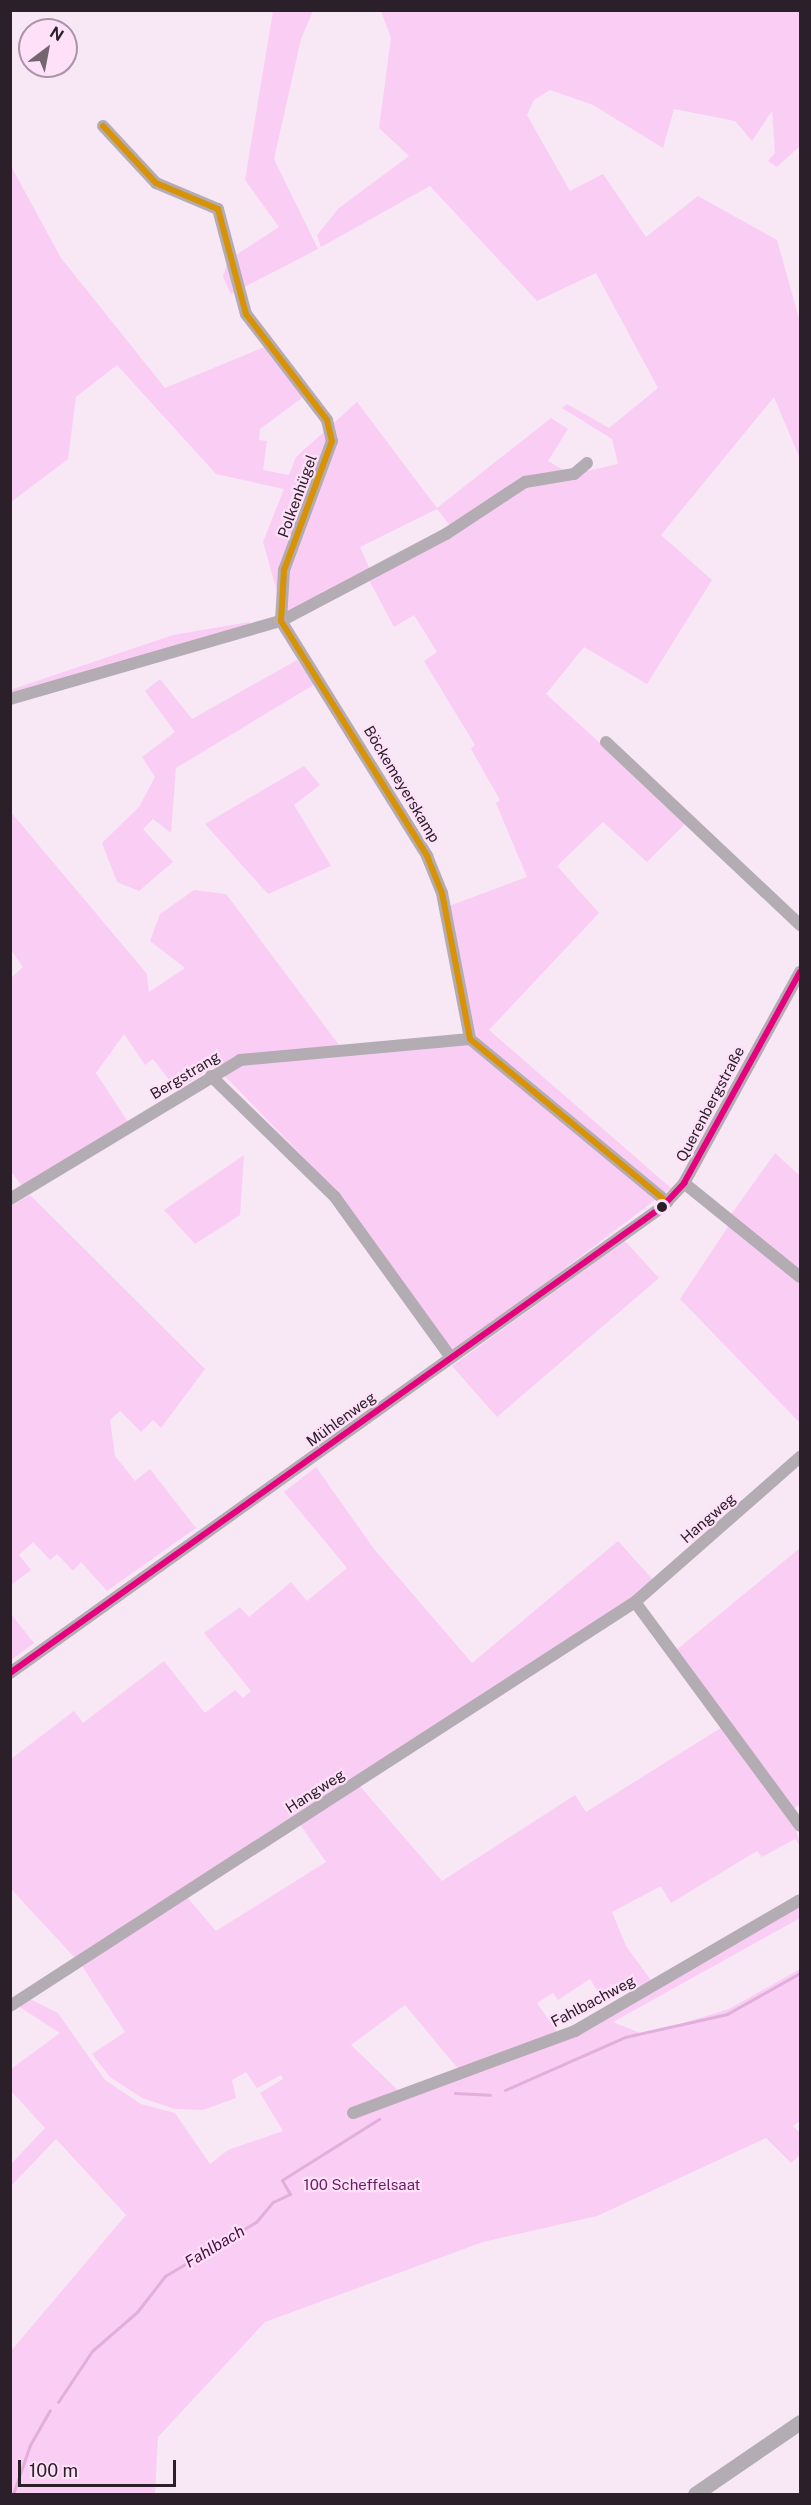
<!DOCTYPE html>
<html>
<head>
<meta charset="utf-8">
<style>
	body { margin:0 }
	#map { position:relative; width:811px; height:2505px; overflow:hidden; background:#f8e7f5; font-family:"Public Sans",sans-serif }
	div>[style] { position:absolute }
	[style*='--x'] { left:calc(var(--x)*1px); top:calc(var(--y)*1px); width:calc(var(--w)*1px); rotate:calc(var(--a)*1deg) }
	.green>* { inset:0; background:#facef4 }
	.stream>* { height:3px; margin:-1.5px; padding:0 1.5px; transform-origin:1.5px; border-radius:1.5px; background:#e2aedb }
	.minor>* { height:12px; margin:-6px; padding:0 6px; transform-origin:6px; border-radius:6px; background:#b3acb2 }
	.tertiary>* { height:15px; margin:-7.5px; padding:0 7.5px; transform-origin:7.5px; border-radius:7.5px; background:#b3acb2 }
	.bus-1>* { height:6px; margin:-3px; padding:0 3px; transform-origin:3px; border-radius:3px; background:#d89206 }
	.bus-2>* { height:6px; margin:-3px; padding:0 3px; transform-origin:3px; border-radius:3px; background:#e5007d }
	.dots>* { width:16px; height:16px; translate:-50% -50%; box-sizing:border-box; border:3px solid #fee1f9; border-radius:50% }
	span { translate:-50% -50%; white-space:nowrap; text-align:center; line-height:1.15; -webkit-text-stroke:4.5px #fee1f9; paint-order:stroke }
	.street-label { font-size:15px; color:#2b2029 }
	.park-label { font-size:15px; color:#6b1b64 }
	.water-label { font-size:16px; color:#4a0e46; font-style:italic }
	.frame { position:absolute; inset:0; border:12px solid #2b2029; pointer-events:none }
	.north { position:absolute; left:18px; top:18px; width:60px; height:60px; box-sizing:border-box; background:#fee1f9; border:2px solid #aa94a6; border-radius:50%; rotate:32deg; font-size:16px; font-weight:700; line-height:24px; text-align:center; color:#2b2029 }
	.north::after { content:''; display:block; margin:auto; width:21px; height:27px; background:#736670; clip-path:polygon(50% 0,100% 100%,50% 72%,0 100%) }
	.scale { position:absolute; left:18px; top:2460px; width:158px; height:27px; box-sizing:border-box; border:3px solid #2b2029; border-top:0; padding-left:8px; font-size:18px; line-height:21px; white-space:nowrap; color:#2b2029; -webkit-text-stroke:4px #fee1f9; paint-order:stroke }
</style>
</head>
<body>
<div id="map">
	<div class="green">
		<i style="clip-path:polygon(273px 11px,313px 11px,301px 39px,274px 159px,318px 249px,231px 294px,223px 277px,228px 260px,279px 227px,245px 180px)"></i>
		<i style="clip-path:polygon(381px 11px,800px 11px,800px 146px,777px 167px,768px 161px,775px 153px,772px 111px,752px 141px,735px 121px,674px 109px,663px 148px,593px 105px,550px 90px,534px 100px,527px 115px,570px 191px,603px 174px,646px 237px,698px 196px,777px 240px,800px 322px,800px 459px,774px 397px,661px 535px,712px 580px,647px 684px,584px 647px,546px 694px,687px 822px,647px 862px,603px 822px,557px 866px,599px 913px,489px 1030px,671px 1188px,452px 1354px,342px 1197px,215px 1066px,177px 1090px,153px 1059px,145px 1065px,124px 1034px,96px 1073px,128px 1122px,22px 1186px,10px 1170px,11px 978px,23px 967px,11px 950px,10px 811px,147px 974px,149px 992px,185px 968px,150px 941px,160px 914px,194px 890px,226px 894px,345px 1053px,469px 1035px,449px 906px,527px 877px,496px 803px,500px 800px,471px 749px,475px 745px,424px 661px,437px 652px,414px 615px,394px 627px,369px 580px,455px 532px,437px 509px,360px 547px,371px 572px,284px 616px,263px 542px,284px 489px,216px 474px,117px 365px,76px 397px,68px 459px,11px 502px,11px 166px,61px 258px,165px 388px,267px 346px,306px 395px,260px 429px,259px 440px,267px 441px,263px 470px,289px 475px,296px 457px,357px 402px,437px 508px,551px 418px,568px 429px,548px 461px,564px 470px,529px 476px,526px 485px,618px 464px,612px 439px,562px 408px,567px 404px,609px 428px,658px 388px,596px 273px,537px 301px,430px 186px,321px 247px,317px 235px,339px 208px,409px 156px,379px 128px,391px 38px)"></i>
		<i style="clip-path:polygon(249px 622px,252px 627px,11px 697px,10px 690px,173px 635px)"></i>
		<i style="clip-path:polygon(297px 660px,315px 684px,176px 768px,171px 833px,153px 819px,143px 829px,173px 862px,139px 891px,117px 882px,102px 843px,139px 807px,155px 777px,142px 757px,175px 732px,145px 691px,160px 679px,192px 719px)"></i>
		<i style="clip-path:polygon(304px 766px,320px 785px,294px 805px,331px 866px,268px 894px,205px 824px)"></i>
		<i style="clip-path:polygon(775px 1153px,800px 1176px,800px 1275px,730px 1216px)"></i>
		<i style="clip-path:polygon(244px 1155px,240px 1215px,195px 1244px,164px 1210px)"></i>
		<i style="clip-path:polygon(30px 1195px,205px 1369px,161px 1428px,153px 1420px,141px 1432px,120px 1411px,110px 1420px,115px 1456px,135px 1481px,150px 1469px,196px 1528px,107px 1591px,81px 1562px,73px 1571px,57px 1554px,50px 1560px,33px 1542px,19px 1555px,31px 1570px,11px 1585px,11px 1206px)"></i>
		<i style="clip-path:polygon(729px 1225px,800px 1280px,800px 1423px,680px 1299px)"></i>
		<i style="clip-path:polygon(625px 1241px,659px 1278px,497px 1417px,452px 1366px)"></i>
		<i style="clip-path:polygon(316px 1467px,374px 1549px,472px 1663px,618px 1541px,655px 1582px,358px 1784px,442px 1881px,575px 1795px,586px 1812px,724px 1726px,675px 1651px,800px 1548px,800px 1804px,792px 1810px,800px 1846px,795px 1839px,762px 1857px,757px 1851px,671px 1903px,661px 1886px,612px 1912px,626px 1946px,653px 1983px,598px 1992px,590px 1979px,558px 2000px,553px 1993px,537px 2003px,559px 2035px,460px 2071px,405px 2005px,351px 2045px,401px 2093px,576px 2032px,800px 1903px,800px 1918px,613px 2022px,645px 2035px,729px 2009px,800px 1969px,800px 2121px,793px 2126px,800px 2133px,800px 2155px,791px 2163px,766px 2138px,597px 2216px,483px 2242px,265px 2322px,158px 2437px,155px 2494px,11px 2494px,11px 2351px,126px 2215px,56px 2139px,11px 2186px,11px 2164px,45px 2128px,11px 2091px,11px 2069px,60px 2033px,18px 2006px,28px 1998px,58px 2013px,105px 2080px,141px 2104px,175px 2113px,210px 2164px,228px 2150px,283px 2131px,260px 2093px,283px 2079px,281px 2075px,257px 2088px,246px 2072px,232px 2080px,236px 2098px,203px 2110px,175px 2109px,142px 2098px,110px 2077px,92px 2054px,125px 2032px,80px 1963px,186px 1896px,216px 1931px,326px 1862px,299px 1823px,76px 1959px,11px 1889px,11px 1759px,74px 1711px,83px 1723px,164px 1661px,205px 1713px,235px 1690px,243px 1698px,251px 1691px,204px 1633px,240px 1607px,249px 1617px,291px 1582px,307px 1601px,347px 1568px,284px 1492px)"></i>
		<i style="clip-path:polygon(11px 1614px,34px 1643px,11px 1660px,10px 1660px)"></i>
	</div>
	<div class="stream">
		<i style="--x:505;--y:2090;--w:131;--a:-23.8"></i>
		<i style="--x:625;--y:2037;--w:105;--a:-12.7"></i>
		<i style="--x:727;--y:2014;--w:84;--a:-29.3"></i>
		<i style="--x:455;--y:2093;--w:35;--a:3"></i>
		<i style="--x:58;--y:2402;--w:61;--a:-56.3"></i>
		<i style="--x:92;--y:2351;--w:60;--a:-40.9"></i>
		<i style="--x:137;--y:2312;--w:46;--a:-52.1"></i>
		<i style="--x:165;--y:2276;--w:106;--a:-30.7"></i>
		<i style="--x:256;--y:2222;--w:26;--a:-50"></i>
		<i style="--x:273;--y:2202;--w:19;--a:-25"></i>
		<i style="--x:290;--y:2194;--w:16;--a:-120"></i>
		<i style="--x:282;--y:2180;--w:115;--a:-32.2"></i>
		<i style="--x:13;--y:2494;--w:52;--a:-70.9"></i>
		<i style="--x:30;--y:2445;--w:40;--a:-60.3"></i>
	</div>
	<div class="minor">
		<i style="--x:103;--y:126;--w:78;--a:47.1"></i>
		<i style="--x:156;--y:183;--w:67;--a:22.8"></i>
		<i style="--x:218;--y:209;--w:109;--a:75.1"></i>
		<i style="--x:246;--y:314;--w:133;--a:52.6"></i>
		<i style="--x:327;--y:420;--w:22;--a:77"></i>
		<i style="--x:332;--y:441;--w:138;--a:110.4"></i>
		<i style="--x:284;--y:570;--w:51;--a:93.4"></i>
		<i style="--x:281;--y:621;--w:277;--a:58.1"></i>
		<i style="--x:427;--y:856;--w:40;--a:68"></i>
		<i style="--x:442;--y:893;--w:149;--a:79.1"></i>
		<i style="--x:470;--y:1039;--w:256;--a:39.6"></i>
		<i style="--x:10;--y:699;--w:282;--a:-16.1"></i>
		<i style="--x:281;--y:621;--w:187;--a:-27.8"></i>
		<i style="--x:446;--y:534;--w:95;--a:-33.4"></i>
		<i style="--x:525;--y:482;--w:50;--a:-9.3"></i>
		<i style="--x:574;--y:474;--w:17;--a:-40"></i>
		<i style="--x:606;--y:742;--w:267;--a:43.3"></i>
		<i style="--x:211;--y:1076;--w:173;--a:44.3"></i>
		<i style="--x:335;--y:1197;--w:198;--a:54.2"></i>
		<i style="--x:684;--y:1183;--w:149;--a:39"></i>
		<i style="--x:10;--y:1199;--w:269;--a:-31.1"></i>
		<i style="--x:240;--y:1060;--w:231;--a:-5.2"></i>
		<i style="--x:635;--y:1602;--w:278;--a:53.6"></i>
		<i style="--x:10;--y:1673;--w:801;--a:-35.55"></i>
		<i style="--x:662;--y:1207;--w:33;--a:-47"></i>
		<i style="--x:684;--y:1183;--w:241;--a:-61.2"></i>
		<i style="--x:10;--y:2006;--w:744;--a:-32.88"></i>
		<i style="--x:635;--y:1602;--w:220;--a:-41.3"></i>
		<i style="--x:353;--y:2113;--w:237;--a:-20.3"></i>
		<i style="--x:575;--y:2031;--w:260;--a:-30.2"></i>
	</div>
	<div class="tertiary">
		<i style="--x:695;--y:2494;--w:127;--a:-34.4"></i>
	</div>
	<div class="bus-1">
		<i style="--x:103;--y:126;--w:78;--a:47.1"></i>
		<i style="--x:156;--y:183;--w:67;--a:22.8"></i>
		<i style="--x:218;--y:209;--w:109;--a:75.1"></i>
		<i style="--x:246;--y:314;--w:133;--a:52.6"></i>
		<i style="--x:327;--y:420;--w:22;--a:77"></i>
		<i style="--x:332;--y:441;--w:138;--a:110.4"></i>
		<i style="--x:284;--y:570;--w:51;--a:93.4"></i>
		<i style="--x:281;--y:621;--w:277;--a:58.1"></i>
		<i style="--x:427;--y:856;--w:40;--a:68"></i>
		<i style="--x:442;--y:893;--w:149;--a:79.1"></i>
		<i style="--x:470;--y:1039;--w:256;--a:39.6"></i>
	</div>
	<div class="bus-2">
		<i style="--x:10;--y:1673;--w:801;--a:-35.55"></i>
		<i style="--x:662;--y:1207;--w:33;--a:-47"></i>
		<i style="--x:684;--y:1183;--w:241;--a:-61.2"></i>
	</div>
	<div class="dots">
		<i style="left:662px;top:1207px;background:#2b2029"></i>
	</div>
	<div class="street-label">
		<span style="left:297px;top:496px;rotate:-70deg">Polkenhügel</span>
		<span style="left:402px;top:784px;rotate:59deg">Böckemeyerskamp</span>
		<span style="left:185px;top:1075px;rotate:-31deg">Bergstrang</span>
		<span style="left:710px;top:1104px;rotate:-62deg">Querenbergstraße</span>
		<span style="left:341px;top:1419px;rotate:-36deg">Mühlenweg</span>
		<span style="left:708px;top:1518px;rotate:-41deg">Hangweg</span>
		<span style="left:315px;top:1791px;rotate:-33deg">Hangweg</span>
		<span style="left:593px;top:2001px;rotate:-28deg">Fahlbachweg</span>
	</div>
	<div class="park-label">
		<span style="left:362px;top:2185px">100 Scheffelsaat</span>
	</div>
	<div class="water-label">
		<span style="left:215px;top:2247px;rotate:-31deg">Fahlbach</span>
	</div>
	<div class="frame"></div>
	<div class="north">N</div>
	<div class="scale">100 m</div>
</div>
</body>
</html>
